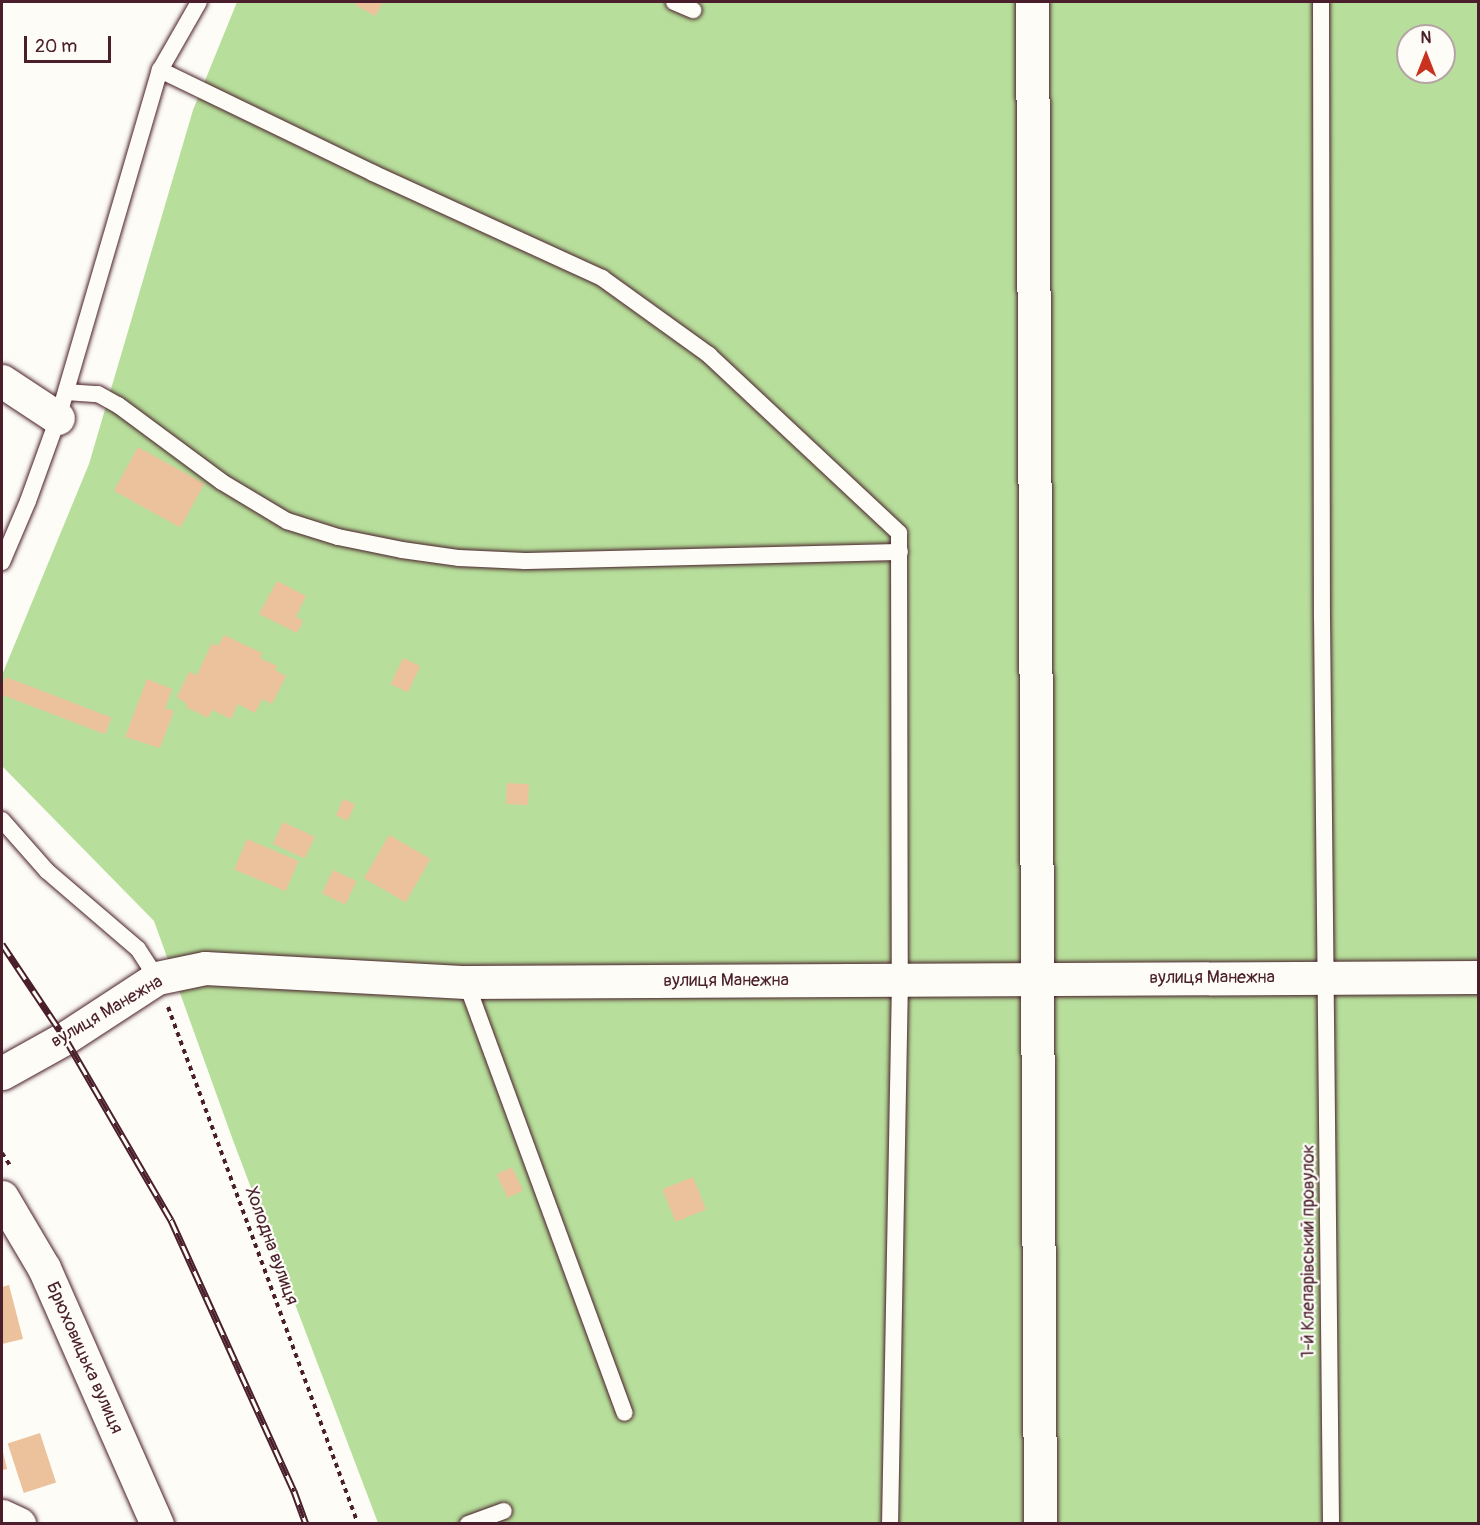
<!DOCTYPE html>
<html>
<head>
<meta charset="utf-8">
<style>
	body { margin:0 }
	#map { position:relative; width:1480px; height:1525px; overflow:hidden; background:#fdfcf7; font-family:Pangolin,sans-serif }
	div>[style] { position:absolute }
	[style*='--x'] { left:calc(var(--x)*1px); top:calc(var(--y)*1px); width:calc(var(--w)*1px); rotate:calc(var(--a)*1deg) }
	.green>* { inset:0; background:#b7df9b }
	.building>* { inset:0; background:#ecc29c; transform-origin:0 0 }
	.path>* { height:4px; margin-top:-2px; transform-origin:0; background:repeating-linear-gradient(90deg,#4a1f2b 0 4.5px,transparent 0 9px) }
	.roads { filter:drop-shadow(0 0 2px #4a1f2b) drop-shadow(0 0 2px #4a1f2b) }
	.service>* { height:16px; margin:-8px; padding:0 8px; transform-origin:8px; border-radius:8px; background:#fdfcf7 }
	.minor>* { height:33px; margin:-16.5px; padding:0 16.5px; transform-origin:16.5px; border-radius:16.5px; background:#fdfcf7 }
	.secondary>* { height:33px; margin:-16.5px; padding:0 16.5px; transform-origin:16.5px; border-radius:16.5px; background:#fdfcf7 }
	.rail>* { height:7px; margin-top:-3.5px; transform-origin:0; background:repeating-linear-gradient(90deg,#fdfcf7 0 14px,#4a1f2b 0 28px); box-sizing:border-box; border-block:2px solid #4a1f2b }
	span { translate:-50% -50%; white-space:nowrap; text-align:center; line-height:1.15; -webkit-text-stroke:4.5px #fdfcf7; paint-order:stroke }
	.street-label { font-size:18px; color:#4a1f2b }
	.frame { position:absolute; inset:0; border:3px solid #4a1f2b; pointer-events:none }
	.north { position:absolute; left:1396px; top:24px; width:60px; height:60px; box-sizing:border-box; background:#fdfcf7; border:2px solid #b5a4a5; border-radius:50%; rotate:0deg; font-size:16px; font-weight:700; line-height:24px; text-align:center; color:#4a1f2b }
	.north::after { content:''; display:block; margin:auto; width:21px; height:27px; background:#c8321e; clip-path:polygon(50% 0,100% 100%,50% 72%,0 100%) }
	.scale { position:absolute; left:24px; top:36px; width:87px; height:27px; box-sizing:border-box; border:3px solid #4a1f2b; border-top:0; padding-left:8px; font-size:18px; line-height:21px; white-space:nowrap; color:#4a1f2b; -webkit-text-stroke:4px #fdfcf7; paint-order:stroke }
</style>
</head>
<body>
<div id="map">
	<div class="green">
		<i style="clip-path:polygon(evenodd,237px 2px,1478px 2px,1478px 1523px,378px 1523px,234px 1143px,154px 921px,2px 766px,2px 675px,89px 464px,193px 110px,237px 2px,1408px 36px,1444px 36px,1444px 72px,1408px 72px,1408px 36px)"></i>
	</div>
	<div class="building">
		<i style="clip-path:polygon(357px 2px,383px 2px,375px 16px,355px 5px)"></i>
		<i style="left:138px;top:447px;width:76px;height:50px;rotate:29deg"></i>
		<i style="clip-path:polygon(277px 581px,306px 596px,296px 617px,303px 621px,297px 633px,259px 614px)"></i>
		<i style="clip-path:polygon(224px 635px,262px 653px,260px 658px,277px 666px,275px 670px,286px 676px,272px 704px,262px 699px,255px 713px,238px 704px,231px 719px,212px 710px,208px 718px,186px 707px,187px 704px,177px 697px,189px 672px,197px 675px,212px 643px,218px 646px)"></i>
		<i style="left:403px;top:658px;width:19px;height:29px;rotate:25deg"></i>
		<i style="left:6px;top:677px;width:113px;height:18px;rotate:21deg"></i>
		<i style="clip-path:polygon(147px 679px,172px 689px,165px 708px,174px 711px,160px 748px,125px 737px)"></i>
		<i style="left:507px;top:783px;width:22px;height:21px;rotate:3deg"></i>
		<i style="left:343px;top:799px;width:13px;height:18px;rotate:23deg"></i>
		<i style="left:283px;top:822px;width:35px;height:24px;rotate:25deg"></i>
		<i style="left:389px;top:835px;width:48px;height:50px;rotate:30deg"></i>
		<i style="left:247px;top:839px;width:56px;height:33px;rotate:23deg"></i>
		<i style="left:333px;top:870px;width:26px;height:26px;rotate:25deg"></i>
		<i style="left:512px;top:1167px;width:26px;height:17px;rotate:65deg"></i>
		<i style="left:693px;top:1177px;width:35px;height:33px;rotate:68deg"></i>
		<i style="clip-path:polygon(9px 1285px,23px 1339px,2px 1344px,2px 1287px)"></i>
		<i style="left:40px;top:1433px;width:52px;height:34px;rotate:72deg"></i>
		<i style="clip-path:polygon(2px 1448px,7px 1469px,2px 1470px)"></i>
	</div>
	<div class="path">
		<i style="--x:168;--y:1007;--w:551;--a:69.82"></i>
		<i style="--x:2;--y:1153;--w:17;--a:57"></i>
	</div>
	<div class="roads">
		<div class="service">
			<i style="--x:674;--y:2;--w:21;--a:23"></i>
			<i style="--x:1321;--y:2;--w:615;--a:89.91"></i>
			<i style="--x:1322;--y:617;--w:907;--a:89.43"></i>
			<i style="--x:160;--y:70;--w:237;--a:25.8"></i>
			<i style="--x:373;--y:173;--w:252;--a:24.6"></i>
			<i style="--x:602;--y:278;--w:132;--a:35.7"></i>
			<i style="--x:709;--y:355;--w:260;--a:43.1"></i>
			<i style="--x:899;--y:533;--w:447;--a:89.9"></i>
			<i style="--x:900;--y:980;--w:544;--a:91.05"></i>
			<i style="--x:66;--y:392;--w:32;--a:4"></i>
			<i style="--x:98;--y:394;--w:23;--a:29"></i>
			<i style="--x:118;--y:405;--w:129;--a:36.5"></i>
			<i style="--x:222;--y:482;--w:76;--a:31"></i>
			<i style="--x:287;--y:521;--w:53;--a:17.4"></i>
			<i style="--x:338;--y:537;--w:65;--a:11.5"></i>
			<i style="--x:402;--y:550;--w:58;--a:8"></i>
			<i style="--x:459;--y:558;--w:66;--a:2.6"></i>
			<i style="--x:525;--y:561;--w:375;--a:-1.4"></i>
			<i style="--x:2;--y:562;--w:66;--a:-66.9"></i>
			<i style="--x:28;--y:501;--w:88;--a:-70.1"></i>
			<i style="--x:58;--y:418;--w:363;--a:-73.7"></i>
			<i style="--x:160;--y:70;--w:78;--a:-60.2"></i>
			<i style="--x:2;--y:820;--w:68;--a:48.6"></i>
			<i style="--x:47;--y:871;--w:120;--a:40.6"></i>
			<i style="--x:138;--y:949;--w:35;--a:57"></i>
			<i style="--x:466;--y:982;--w:459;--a:69.8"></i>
			<i style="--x:468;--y:1524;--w:38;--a:-20"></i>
		</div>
		<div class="minor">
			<i style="--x:1032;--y:2;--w:1522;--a:89.7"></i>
			<i style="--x:2;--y:381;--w:67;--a:33.5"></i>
			<i style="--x:2;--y:1073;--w:72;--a:-29.1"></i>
			<i style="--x:65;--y:1038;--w:110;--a:-33.1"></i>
			<i style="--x:157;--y:978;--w:49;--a:-11.8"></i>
			<i style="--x:205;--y:968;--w:261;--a:3.1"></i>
			<i style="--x:466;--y:982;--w:1012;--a:-0.28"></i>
			<i style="--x:2;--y:1516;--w:19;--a:25"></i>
		</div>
		<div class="secondary">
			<i style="--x:2;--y:1197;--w:82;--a:59.4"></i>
			<i style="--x:44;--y:1268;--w:280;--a:66.2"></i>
		</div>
	</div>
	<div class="rail">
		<i style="--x:2;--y:944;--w:113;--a:56.2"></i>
		<i style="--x:65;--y:1038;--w:211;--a:59.8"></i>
		<i style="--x:171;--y:1220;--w:298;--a:65.6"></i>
		<i style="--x:294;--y:1491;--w:35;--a:70"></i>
	</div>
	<div class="street-label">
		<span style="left:1212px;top:978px">вулиця Манежна</span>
		<span style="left:726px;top:981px">вулиця Манежна</span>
		<span style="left:107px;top:1012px;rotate:-30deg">вулиця Манежна</span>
		<span style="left:271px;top:1246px;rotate:70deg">Холодна вулиця</span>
		<span style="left:1309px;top:1251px;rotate:-90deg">1-й Клепарівський провулок</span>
		<span style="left:84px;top:1358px;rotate:66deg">Брюховицька вулиця</span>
	</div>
	<div class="frame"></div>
	<div class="north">N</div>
	<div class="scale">20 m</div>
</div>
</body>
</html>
